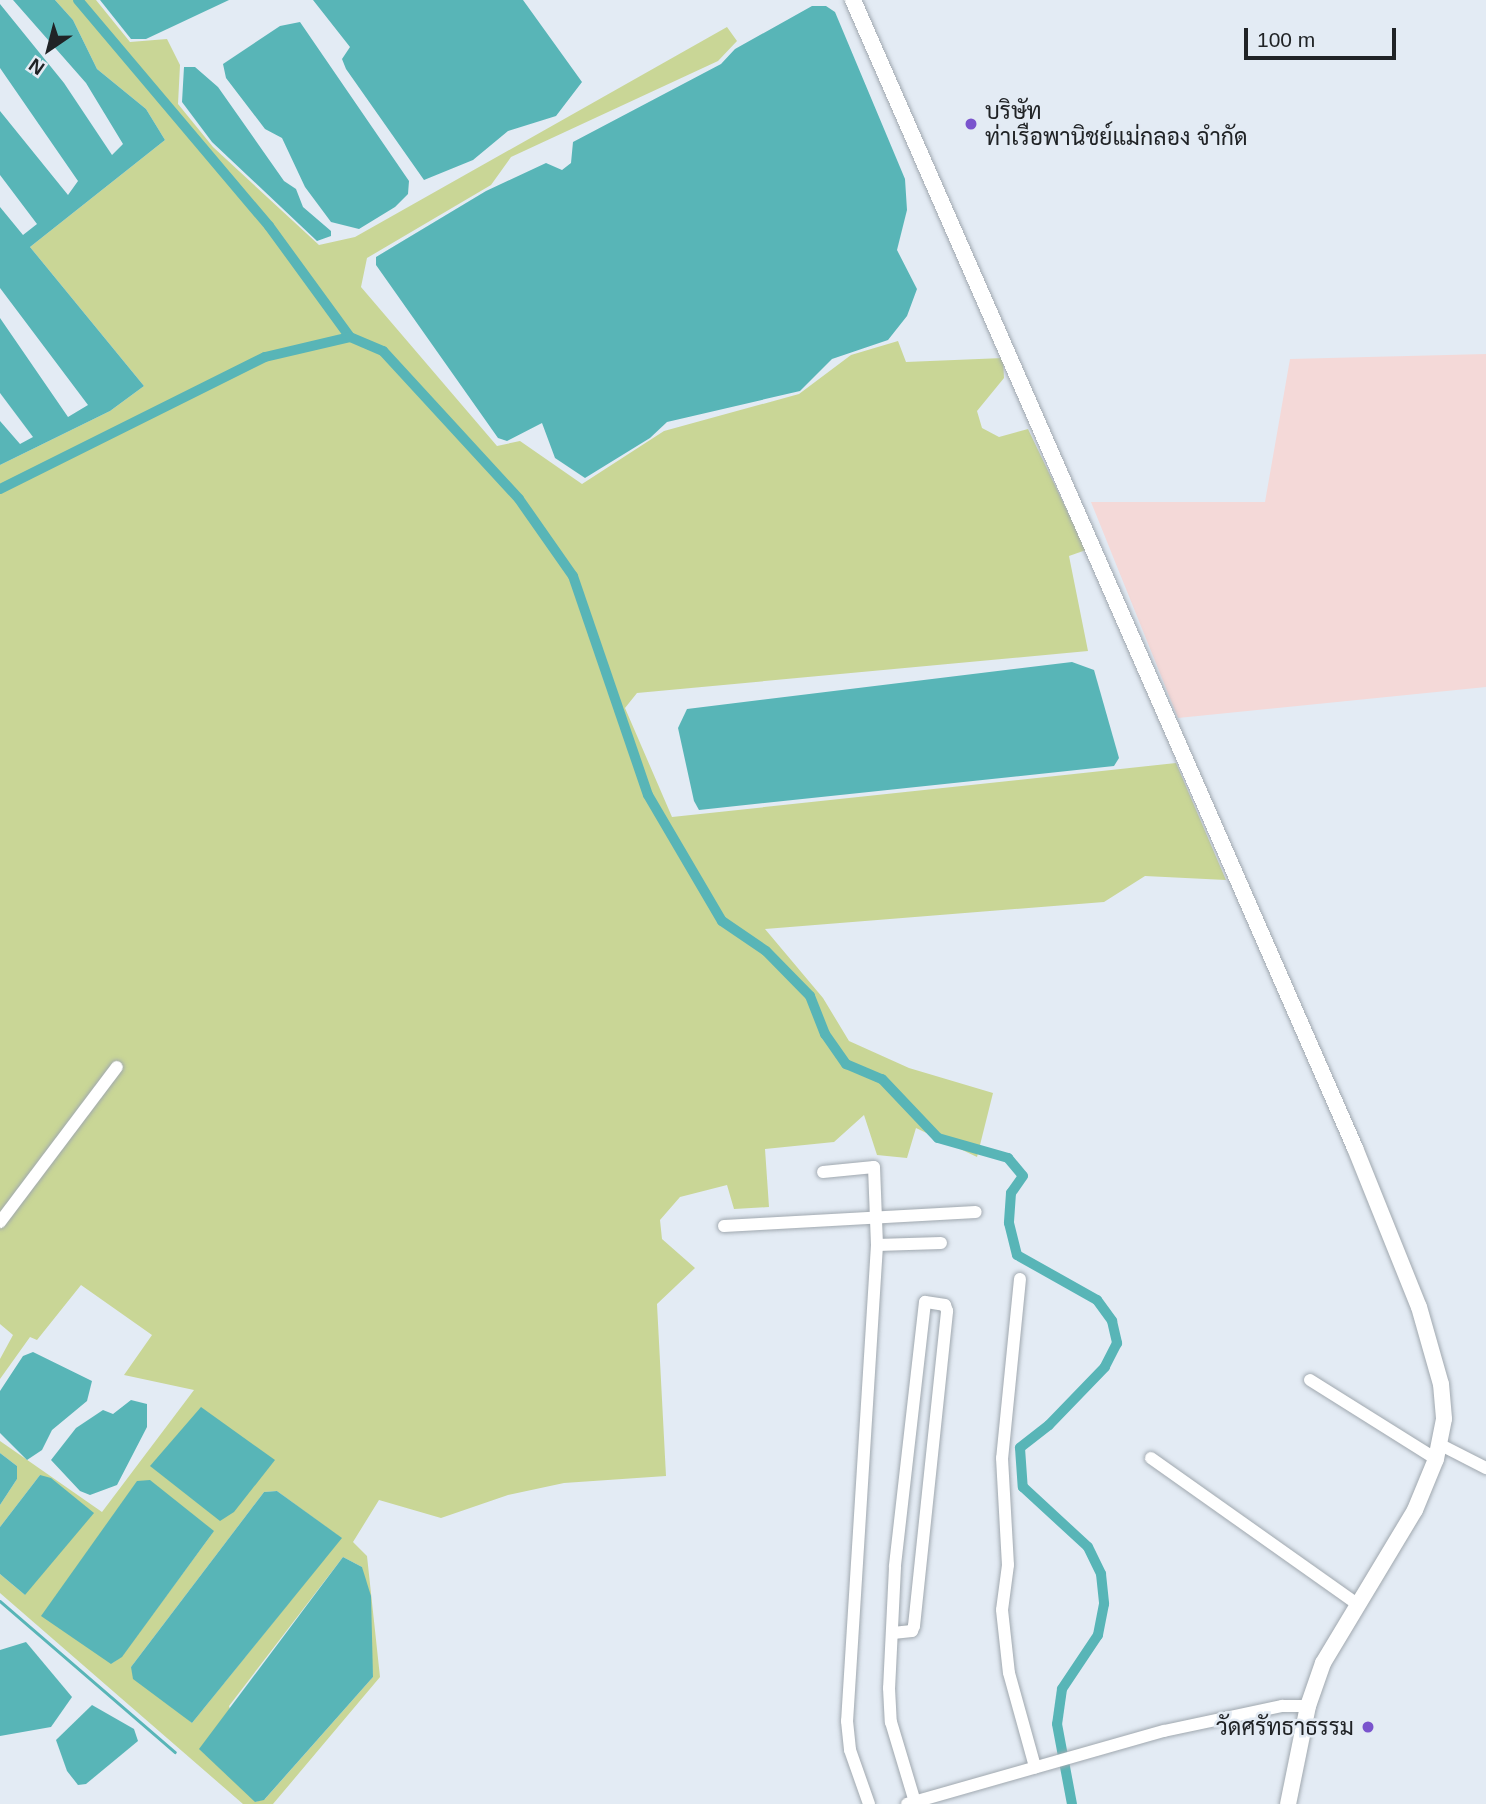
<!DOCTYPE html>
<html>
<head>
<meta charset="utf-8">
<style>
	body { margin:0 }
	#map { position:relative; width:1486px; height:1804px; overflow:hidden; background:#e3ebf4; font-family:Helvetica,Sarabun,sans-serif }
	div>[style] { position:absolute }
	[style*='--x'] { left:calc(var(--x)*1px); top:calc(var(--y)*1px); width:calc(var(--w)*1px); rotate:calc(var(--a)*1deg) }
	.industrial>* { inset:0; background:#f4d9d8 }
	.green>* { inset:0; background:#c9d696 }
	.water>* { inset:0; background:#58b5b7 }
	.stream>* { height:2.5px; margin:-1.25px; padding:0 1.25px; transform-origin:1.25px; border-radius:1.25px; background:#58b5b7 }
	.canal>* { height:10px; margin:-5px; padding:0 5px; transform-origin:5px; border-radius:5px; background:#58b5b7 }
	.roads { filter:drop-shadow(0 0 2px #a0a8af) drop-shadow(0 0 2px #a0a8af) }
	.street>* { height:12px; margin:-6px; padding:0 6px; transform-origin:6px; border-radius:6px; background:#fff }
	.secondary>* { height:16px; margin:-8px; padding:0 8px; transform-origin:8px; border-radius:8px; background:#fff }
	.dots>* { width:19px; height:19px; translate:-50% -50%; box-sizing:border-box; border:4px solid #e3ebf4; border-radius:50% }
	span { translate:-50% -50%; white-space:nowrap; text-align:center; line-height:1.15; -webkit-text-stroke:5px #e3ebf4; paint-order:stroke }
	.poi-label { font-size:23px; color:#202326 }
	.left { translate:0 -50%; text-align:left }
	.right { translate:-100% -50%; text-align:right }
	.north { position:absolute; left:14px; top:14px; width:70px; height:70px; -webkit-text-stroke:5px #e3ebf4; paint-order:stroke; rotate:215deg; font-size:19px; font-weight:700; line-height:28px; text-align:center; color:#202326 }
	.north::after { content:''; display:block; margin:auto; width:24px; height:32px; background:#202326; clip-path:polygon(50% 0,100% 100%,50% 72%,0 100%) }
	.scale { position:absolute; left:1244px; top:28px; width:152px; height:32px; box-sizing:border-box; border:4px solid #202326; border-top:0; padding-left:9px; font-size:21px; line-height:24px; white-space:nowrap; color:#202326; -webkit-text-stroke:5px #e3ebf4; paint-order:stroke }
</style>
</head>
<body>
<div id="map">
	<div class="industrial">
		<i style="clip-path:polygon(1486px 354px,1486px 687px,1178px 718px,1091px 502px,1265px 502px,1290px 359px)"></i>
	</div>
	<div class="green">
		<i style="clip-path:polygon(evenodd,55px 0,96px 0,130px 42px,167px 39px,180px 65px,178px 104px,213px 147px,319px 245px,355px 237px,727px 27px,737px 41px,718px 61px,511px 157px,491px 185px,367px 258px,361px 287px,497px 446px,520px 441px,582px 484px,664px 431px,799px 394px,851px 355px,898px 341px,906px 362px,1003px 358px,1004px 378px,977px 411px,982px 428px,999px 437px,1028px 429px,1086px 550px,1069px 556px,1088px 651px,637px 693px,625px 708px,672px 817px,1176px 763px,1226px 880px,1145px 876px,1104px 902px,765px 929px,823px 998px,849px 1041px,909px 1068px,993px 1093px,977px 1157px,916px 1128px,907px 1158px,877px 1155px,864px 1115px,834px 1142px,765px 1149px,769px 1207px,734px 1209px,727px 1185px,680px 1197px,660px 1220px,662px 1239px,695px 1268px,657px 1304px,666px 1476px,564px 1483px,508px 1495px,441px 1518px,379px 1500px,353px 1542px,367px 1556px,380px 1677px,273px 1804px,243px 1804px,0 1593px,0 1574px,25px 1595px,40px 1475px,0 1527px,0 1505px,17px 1479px,17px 1466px,0 1453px,0 1441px,102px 1512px,194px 1390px,124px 1375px,152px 1335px,81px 1285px,37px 1340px,30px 1337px,0 1379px,0 1359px,13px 1335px,0 1324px,0 465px,110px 411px,144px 386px,30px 247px,165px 140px,146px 109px,97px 69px,73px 20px,55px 0,277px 1491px,341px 1538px,192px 1723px,131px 1667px,264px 1492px,277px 1491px,55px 0,214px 1531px,122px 1656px,111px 1664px,214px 1531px,55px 0,343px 1557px,362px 1567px,373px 1677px,265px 1799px,255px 1802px,229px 1706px,343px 1557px)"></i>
	</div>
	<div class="water">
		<i style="clip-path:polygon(13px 0,55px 0,73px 20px,97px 69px,146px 109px,165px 140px,30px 247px,144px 386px,110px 411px,0 465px,0 421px,20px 444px,33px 437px,0 393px,0 318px,68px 417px,88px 405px,0 288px,0 207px,23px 235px,37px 224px,0 175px,0 111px,68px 195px,78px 181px,0 68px,0 4px,64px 83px,112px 155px,123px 144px,86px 83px)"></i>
		<i style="clip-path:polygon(100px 0,229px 0,146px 39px,131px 39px)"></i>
		<i style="clip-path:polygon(313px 0,523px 0,582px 82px,556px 116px,508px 131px,473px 160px,424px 180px,346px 69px,342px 59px,350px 47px)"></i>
		<i style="clip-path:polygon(812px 6px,826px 6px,835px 12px,905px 179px,907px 210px,897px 250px,917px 289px,907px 316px,888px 340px,832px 359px,800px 391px,667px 422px,650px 438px,585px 478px,555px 458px,542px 423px,507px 441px,498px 438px,376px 265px,376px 257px,486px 191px,546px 163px,562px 170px,571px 163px,573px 142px,721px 64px,735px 49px)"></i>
		<i style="clip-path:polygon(300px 22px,409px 181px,408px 194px,395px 207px,359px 229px,331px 222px,305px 187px,282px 138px,265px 129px,226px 78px,223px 64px,280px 26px)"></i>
		<i style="clip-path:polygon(184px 67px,195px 67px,218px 87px,284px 181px,296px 189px,303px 207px,331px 231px,331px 236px,317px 241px,212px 142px,182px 102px)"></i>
		<i style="clip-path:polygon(1072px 662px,1094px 670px,1119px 758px,1114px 766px,699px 810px,694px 801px,678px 728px,687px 709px)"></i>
		<i style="clip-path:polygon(33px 1352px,92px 1381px,87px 1401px,52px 1430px,42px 1450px,27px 1460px,0 1433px,0 1391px,23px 1356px)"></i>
		<i style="clip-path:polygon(131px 1400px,147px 1404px,147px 1427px,117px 1485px,90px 1495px,80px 1491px,51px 1460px,76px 1428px,103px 1410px,113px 1414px)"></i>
		<i style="clip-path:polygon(201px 1407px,275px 1460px,234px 1512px,220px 1521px,150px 1466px)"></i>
		<i style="clip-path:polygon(0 1453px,17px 1466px,17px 1479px,0 1505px)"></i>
		<i style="clip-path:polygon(40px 1475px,51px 1478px,94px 1513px,25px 1595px,0 1574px,0 1527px)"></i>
		<i style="clip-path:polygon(150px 1480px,214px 1531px,122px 1657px,111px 1664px,41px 1616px,137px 1481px)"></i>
		<i style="clip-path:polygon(277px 1491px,342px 1538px,192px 1723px,133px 1679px,131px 1667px,264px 1492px)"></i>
		<i style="clip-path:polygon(343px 1557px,362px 1567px,371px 1596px,373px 1677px,264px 1800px,255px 1802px,199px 1749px)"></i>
		<i style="clip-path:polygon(26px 1642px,72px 1697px,51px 1727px,0 1736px,0 1650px)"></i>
		<i style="clip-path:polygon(92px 1705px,134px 1729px,138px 1741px,86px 1784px,78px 1785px,67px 1771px,56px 1740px)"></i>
	</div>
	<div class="stream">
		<i style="--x:0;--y:1601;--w:231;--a:40.8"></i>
	</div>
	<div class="canal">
		<i style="--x:78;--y:0;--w:296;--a:49.8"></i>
		<i style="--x:269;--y:226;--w:137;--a:53.9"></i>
		<i style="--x:0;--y:489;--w:296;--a:-26.5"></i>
		<i style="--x:265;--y:357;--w:87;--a:-13.2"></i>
		<i style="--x:350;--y:337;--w:36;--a:23"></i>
		<i style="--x:383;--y:351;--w:201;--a:47.4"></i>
		<i style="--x:519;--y:499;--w:94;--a:55"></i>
		<i style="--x:573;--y:576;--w:231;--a:71.1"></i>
		<i style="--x:648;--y:795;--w:146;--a:59.6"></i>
		<i style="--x:722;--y:921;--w:53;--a:34.3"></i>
		<i style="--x:766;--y:951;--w:63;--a:45.6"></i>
		<i style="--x:810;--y:996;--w:41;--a:68.5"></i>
		<i style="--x:825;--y:1034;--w:37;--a:55"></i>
		<i style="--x:846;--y:1064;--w:39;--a:23"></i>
		<i style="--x:882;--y:1079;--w:81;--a:46.5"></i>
		<i style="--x:938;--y:1138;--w:73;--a:15.9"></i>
		<i style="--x:1008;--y:1158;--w:23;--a:50"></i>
		<i style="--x:1023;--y:1176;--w:21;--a:125"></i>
		<i style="--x:1011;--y:1193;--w:30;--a:94"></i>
		<i style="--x:1009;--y:1223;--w:33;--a:76"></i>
		<i style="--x:1017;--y:1255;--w:92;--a:29.4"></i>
		<i style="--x:1097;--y:1300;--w:26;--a:54"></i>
		<i style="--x:1112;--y:1321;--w:23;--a:77"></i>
		<i style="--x:1117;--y:1343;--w:27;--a:117"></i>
		<i style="--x:1105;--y:1367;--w:81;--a:134"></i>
		<i style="--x:1049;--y:1425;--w:37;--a:142"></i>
		<i style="--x:1020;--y:1448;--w:39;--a:86"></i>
		<i style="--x:1023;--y:1487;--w:88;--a:42.7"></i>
		<i style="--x:1088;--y:1547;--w:30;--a:64"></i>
		<i style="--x:1101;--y:1574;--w:30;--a:84"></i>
		<i style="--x:1104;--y:1604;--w:32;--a:101"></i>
		<i style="--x:1098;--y:1635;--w:65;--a:123.7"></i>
		<i style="--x:1062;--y:1689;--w:35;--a:98"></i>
		<i style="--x:1057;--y:1724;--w:81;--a:79.4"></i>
	</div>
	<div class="roads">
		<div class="street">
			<i style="--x:823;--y:1172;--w:51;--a:-5.6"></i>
			<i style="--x:874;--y:1167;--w:78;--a:87.8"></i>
			<i style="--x:877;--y:1245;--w:477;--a:93.6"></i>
			<i style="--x:847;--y:1721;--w:29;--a:84"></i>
			<i style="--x:850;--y:1750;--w:57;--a:70.6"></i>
			<i style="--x:0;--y:1222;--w:194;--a:-53"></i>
			<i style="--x:724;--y:1226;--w:252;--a:-3.2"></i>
			<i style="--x:877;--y:1245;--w:64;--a:-1.8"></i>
			<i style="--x:1020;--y:1279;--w:180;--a:95.7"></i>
			<i style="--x:1002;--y:1458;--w:107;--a:86.8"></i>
			<i style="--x:1008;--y:1565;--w:45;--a:97.6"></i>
			<i style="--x:1002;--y:1610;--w:63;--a:83.7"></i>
			<i style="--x:1009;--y:1673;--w:98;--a:74.5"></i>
			<i style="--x:1310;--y:1380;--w:149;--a:32.1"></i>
			<i style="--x:1439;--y:1444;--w:53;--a:27.1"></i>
			<i style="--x:1151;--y:1458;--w:255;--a:35.3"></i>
			<i style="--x:893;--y:1633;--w:19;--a:-6"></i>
			<i style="--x:912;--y:1631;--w:5;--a:-68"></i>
			<i style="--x:914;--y:1626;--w:317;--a:-84"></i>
			<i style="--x:947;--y:1311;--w:6;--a:-108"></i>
			<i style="--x:945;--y:1305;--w:20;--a:-171"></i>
			<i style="--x:925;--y:1302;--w:267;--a:96.5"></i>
			<i style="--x:895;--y:1567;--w:121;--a:92.8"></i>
			<i style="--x:889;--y:1688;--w:34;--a:87"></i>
			<i style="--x:891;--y:1722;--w:84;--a:73.3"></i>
			<i style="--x:907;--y:1804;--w:267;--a:-15.9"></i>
			<i style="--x:1164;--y:1731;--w:121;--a:-12"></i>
			<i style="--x:1282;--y:1706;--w:26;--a:0"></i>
		</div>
		<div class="secondary">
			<i style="--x:853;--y:0;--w:1253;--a:66.38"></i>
			<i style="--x:1355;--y:1148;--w:171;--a:68.1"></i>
			<i style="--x:1419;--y:1307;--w:80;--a:74.1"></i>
			<i style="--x:1441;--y:1384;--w:35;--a:85"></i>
			<i style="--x:1444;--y:1419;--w:41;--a:101.3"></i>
			<i style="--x:1436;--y:1459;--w:55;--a:112.4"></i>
			<i style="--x:1415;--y:1510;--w:179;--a:121"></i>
			<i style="--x:1323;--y:1663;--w:46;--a:109.2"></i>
			<i style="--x:1308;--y:1706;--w:100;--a:101.5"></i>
		</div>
	</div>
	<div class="dots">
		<i style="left:971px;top:124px;background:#7a54cd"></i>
		<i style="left:1368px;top:1727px;background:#7a54cd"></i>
	</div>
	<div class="poi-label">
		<span class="left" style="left:985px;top:124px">บริษัท<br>ท่าเรือพานิชย์แม่กลอง จำกัด</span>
		<span class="right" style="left:1354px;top:1727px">วัดศรัทธาธรรม</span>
	</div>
	<div class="north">N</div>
	<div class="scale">100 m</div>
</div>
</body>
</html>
